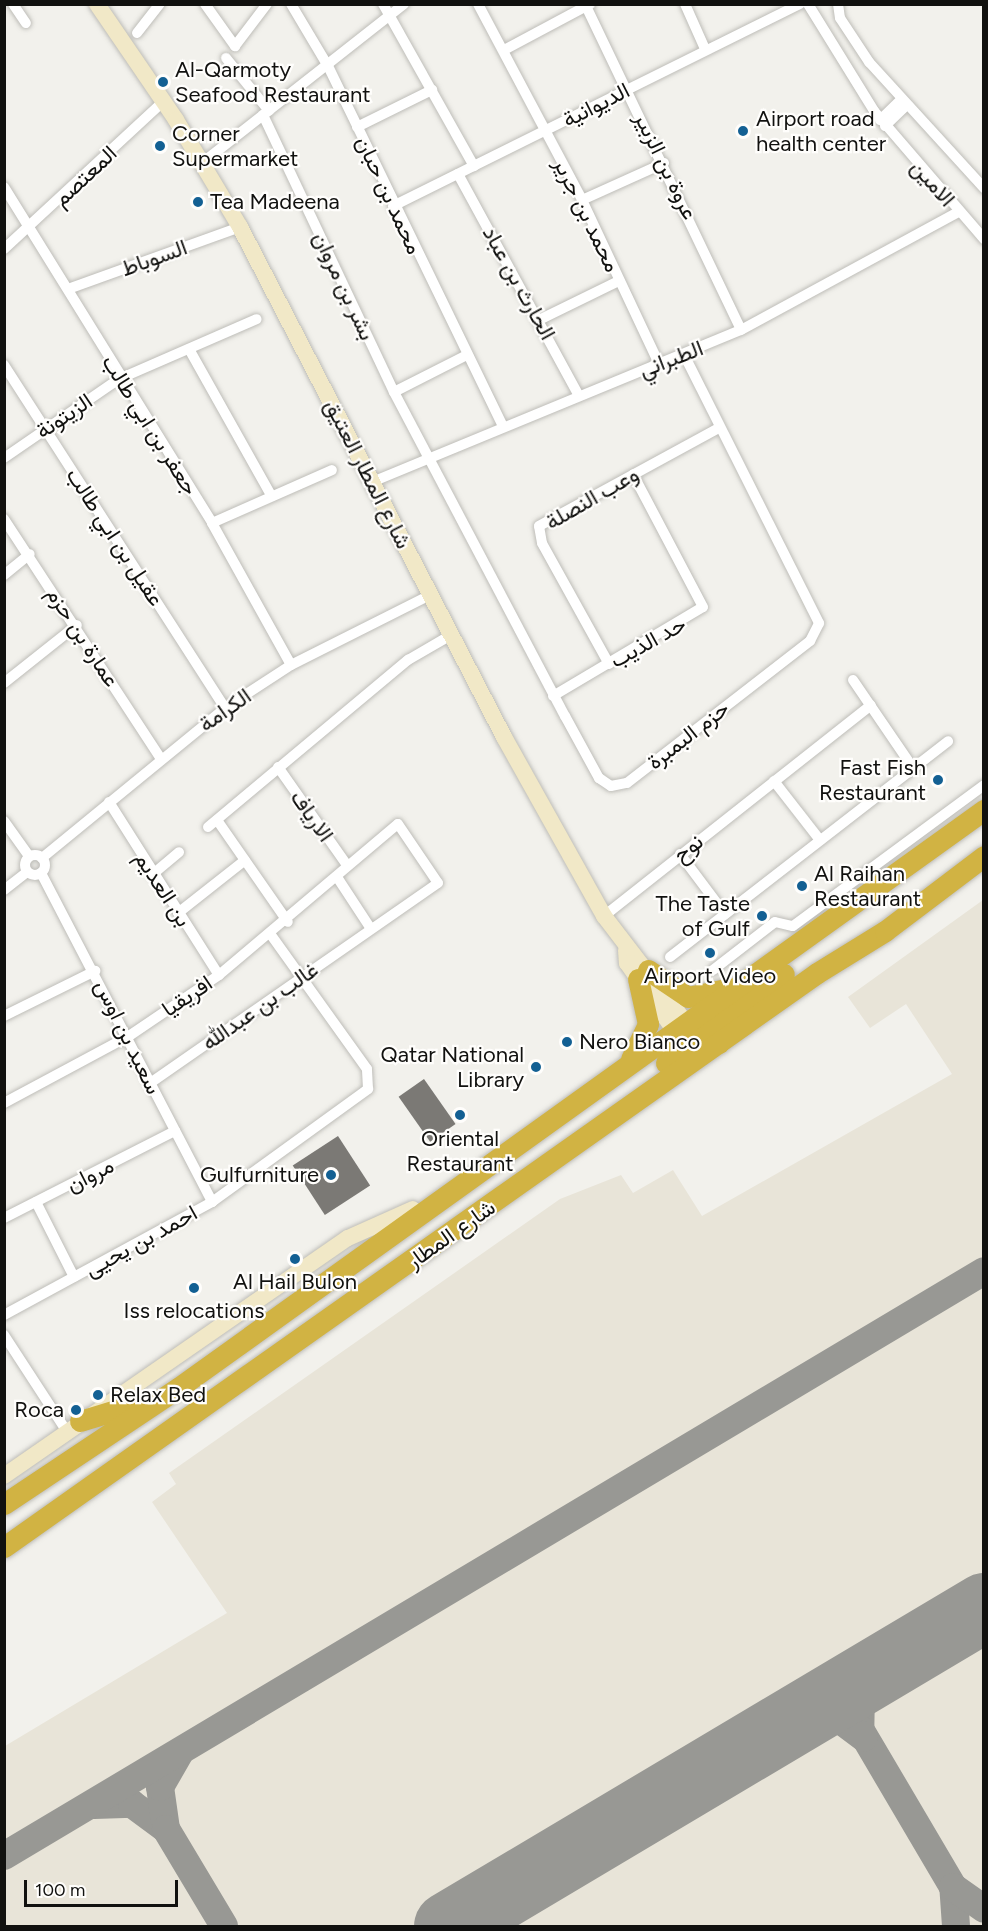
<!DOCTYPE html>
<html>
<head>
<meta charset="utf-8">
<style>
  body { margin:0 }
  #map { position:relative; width:988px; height:1931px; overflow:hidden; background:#f2f1ec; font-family:Figtree,Vazirmatn,sans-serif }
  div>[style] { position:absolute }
  .built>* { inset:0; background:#e8e4d8 }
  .taxiway>* { height:28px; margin:-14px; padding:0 14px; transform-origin:14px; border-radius:14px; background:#989894 }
  .runway>* { height:69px; margin:-34.5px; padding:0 34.5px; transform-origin:34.5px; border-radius:34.5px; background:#989894 }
  .building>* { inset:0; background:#7b7975; transform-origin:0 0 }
  .roads { filter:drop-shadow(0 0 2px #bebdb8) drop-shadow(0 0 2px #bebdb8) }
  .street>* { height:10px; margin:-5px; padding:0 5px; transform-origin:5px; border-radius:5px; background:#fff }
  .street>.ring { margin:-5px; padding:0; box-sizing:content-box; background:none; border:10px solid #fff; border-radius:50% }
  .secondary>* { height:16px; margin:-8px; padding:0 8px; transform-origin:8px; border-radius:8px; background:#f1e8c7 }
  .highway>* { height:21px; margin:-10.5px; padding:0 10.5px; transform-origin:10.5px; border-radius:10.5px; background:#d1b343 }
  .dots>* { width:16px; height:16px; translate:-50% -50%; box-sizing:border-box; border:3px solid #fffefc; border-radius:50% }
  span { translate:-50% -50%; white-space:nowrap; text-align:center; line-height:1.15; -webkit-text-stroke:4.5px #fffefc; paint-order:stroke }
  .poi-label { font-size:22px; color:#11110f }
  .left { translate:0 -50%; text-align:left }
  .right { translate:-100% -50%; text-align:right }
  .street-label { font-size:22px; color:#11110f }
  .frame { position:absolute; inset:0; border:6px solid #11110f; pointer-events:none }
  .scale { position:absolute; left:24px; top:1880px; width:154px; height:27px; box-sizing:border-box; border:3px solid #11110f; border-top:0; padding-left:8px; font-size:18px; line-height:21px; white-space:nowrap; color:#11110f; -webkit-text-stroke:4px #fffefc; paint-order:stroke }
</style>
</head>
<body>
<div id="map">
  <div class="built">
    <div style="clip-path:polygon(983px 900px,983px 1926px,5px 1926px,5px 1746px,227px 1613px,152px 1502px,176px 1484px,169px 1473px,560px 1199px,621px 1175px,633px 1193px,673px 1170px,702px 1216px,952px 1074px,906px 1004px,870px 1028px,848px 997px)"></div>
  </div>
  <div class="taxiway">
    <div style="left:879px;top:1667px;width:29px;rotate:128deg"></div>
    <div style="left:861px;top:1690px;width:39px;rotate:91deg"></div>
    <div style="left:860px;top:1729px;width:183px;rotate:59.5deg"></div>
    <div style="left:798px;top:1717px;width:37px;rotate:-2deg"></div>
    <div style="left:835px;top:1716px;width:36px;rotate:37deg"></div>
    <div style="left:94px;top:1805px;width:38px;rotate:-2deg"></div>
    <div style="left:132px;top:1804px;width:42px;rotate:36.3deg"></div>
    <div style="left:166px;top:1829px;width:42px;rotate:-98.1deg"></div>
    <div style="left:160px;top:1787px;width:38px;rotate:-60deg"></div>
    <div style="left:166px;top:1829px;width:113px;rotate:59.1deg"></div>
    <div style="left:4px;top:1856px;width:1141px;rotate:-30.83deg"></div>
    <div style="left:956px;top:1926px;width:39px;rotate:-94deg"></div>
    <div style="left:953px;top:1887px;width:38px;rotate:35deg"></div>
  </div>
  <div class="runway">
    <div style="left:448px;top:1926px;width:624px;rotate:-30.76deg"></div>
  </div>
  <div class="building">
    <div style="left:424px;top:1079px;width:55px;height:31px;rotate:55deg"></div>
    <div style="left:338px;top:1136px;width:59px;height:54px;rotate:57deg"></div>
  </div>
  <div class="roads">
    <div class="street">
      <div style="left:13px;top:4px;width:23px;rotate:56deg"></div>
      <div style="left:205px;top:4px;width:52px;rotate:54.5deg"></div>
      <div style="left:235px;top:46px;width:53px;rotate:-52.7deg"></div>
      <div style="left:291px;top:4px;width:72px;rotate:59.2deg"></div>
      <div style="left:328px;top:66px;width:399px;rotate:64.1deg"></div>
      <div style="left:383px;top:4px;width:186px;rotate:60.7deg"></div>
      <div style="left:478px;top:4px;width:222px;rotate:62deg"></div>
      <div style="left:582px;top:200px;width:181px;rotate:64.8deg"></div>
      <div style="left:585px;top:4px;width:361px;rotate:64.4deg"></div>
      <div style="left:685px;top:4px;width:49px;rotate:66deg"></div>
      <div style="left:808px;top:4px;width:126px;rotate:58.3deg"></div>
      <div style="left:874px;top:111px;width:169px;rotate:49.3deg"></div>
      <div style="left:838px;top:4px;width:14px;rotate:82deg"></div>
      <div style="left:840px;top:18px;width:53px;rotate:56.6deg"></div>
      <div style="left:869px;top:62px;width:171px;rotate:47.6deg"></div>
      <div style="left:137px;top:33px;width:37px;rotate:-52deg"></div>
      <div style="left:504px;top:50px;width:98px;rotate:-28.1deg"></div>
      <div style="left:226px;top:58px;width:68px;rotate:50.9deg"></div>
      <div style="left:263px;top:115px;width:306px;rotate:64.7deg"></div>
      <div style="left:394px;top:392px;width:366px;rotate:62.2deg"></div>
      <div style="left:565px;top:716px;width:71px;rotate:61.3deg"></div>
      <div style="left:599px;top:778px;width:14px;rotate:34deg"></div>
      <div style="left:611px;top:786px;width:16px;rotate:-11deg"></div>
      <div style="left:627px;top:783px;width:232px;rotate:-37.8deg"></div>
      <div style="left:810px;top:641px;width:20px;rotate:-63deg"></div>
      <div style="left:819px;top:623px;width:300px;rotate:-116.7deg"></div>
      <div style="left:880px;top:120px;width:30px;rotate:-44deg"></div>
      <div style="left:885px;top:126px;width:30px;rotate:-44deg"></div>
      <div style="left:357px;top:127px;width:84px;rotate:-26.3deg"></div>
      <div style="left:202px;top:163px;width:257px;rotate:-38.2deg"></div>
      <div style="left:458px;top:174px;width:251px;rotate:61.4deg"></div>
      <div style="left:4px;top:187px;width:395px;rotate:58.2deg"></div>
      <div style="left:212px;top:523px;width:162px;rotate:60.9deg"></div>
      <div style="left:582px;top:200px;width:90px;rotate:-24.3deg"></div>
      <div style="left:393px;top:206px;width:454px;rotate:-26.4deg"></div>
      <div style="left:4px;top:249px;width:218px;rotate:-42.8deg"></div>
      <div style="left:68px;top:289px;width:183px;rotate:-19.8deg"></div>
      <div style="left:541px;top:319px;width:87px;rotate:-26deg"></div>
      <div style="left:189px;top:349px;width:167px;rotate:60.7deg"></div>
      <div style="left:4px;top:365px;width:408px;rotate:57.2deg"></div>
      <div style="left:394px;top:392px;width:82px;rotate:-26.9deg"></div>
      <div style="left:4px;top:458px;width:140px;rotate:-34.5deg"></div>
      <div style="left:119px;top:379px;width:150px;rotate:-23.5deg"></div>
      <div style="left:372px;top:482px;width:399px;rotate:-22.4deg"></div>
      <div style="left:741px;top:330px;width:247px;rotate:-28.5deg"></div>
      <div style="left:4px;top:519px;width:285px;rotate:56.8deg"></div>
      <div style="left:212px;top:523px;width:131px;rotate:-23.8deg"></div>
      <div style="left:4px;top:575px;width:33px;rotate:-39deg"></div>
      <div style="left:609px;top:664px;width:138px;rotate:-119deg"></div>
      <div style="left:542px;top:543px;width:17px;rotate:-100deg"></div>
      <div style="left:539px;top:526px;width:205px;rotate:-28.6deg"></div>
      <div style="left:853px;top:680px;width:107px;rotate:55.7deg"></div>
      <div style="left:4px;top:683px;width:93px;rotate:-38.5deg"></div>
      <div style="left:553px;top:696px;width:174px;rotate:-30.7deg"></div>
      <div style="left:703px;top:607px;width:150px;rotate:-117.8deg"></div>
      <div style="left:278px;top:767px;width:120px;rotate:54.9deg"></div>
      <div style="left:774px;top:781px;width:75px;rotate:52.1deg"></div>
      <div style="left:109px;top:802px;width:205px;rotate:57.6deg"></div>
      <div style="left:217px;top:820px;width:124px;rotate:55.2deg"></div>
      <div style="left:4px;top:821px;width:43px;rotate:54.5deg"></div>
      <div style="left:208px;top:827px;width:261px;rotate:-39.9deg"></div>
      <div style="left:408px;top:660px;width:50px;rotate:-30.2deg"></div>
      <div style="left:680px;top:854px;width:75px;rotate:53.1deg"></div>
      <div class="ring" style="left:25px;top:855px;width:10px;height:10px"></div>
      <div style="left:42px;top:858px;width:237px;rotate:-39.3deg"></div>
      <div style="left:225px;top:708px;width:79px;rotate:-33.1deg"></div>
      <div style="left:291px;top:665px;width:156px;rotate:-26.7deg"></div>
      <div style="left:41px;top:873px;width:371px;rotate:62.5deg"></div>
      <div style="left:153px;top:874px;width:34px;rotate:-40deg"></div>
      <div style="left:337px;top:877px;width:62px;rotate:56.8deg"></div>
      <div style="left:4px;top:890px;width:29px;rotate:-38deg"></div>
      <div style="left:178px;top:913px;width:85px;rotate:-38.3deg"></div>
      <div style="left:604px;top:916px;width:340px;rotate:-38.3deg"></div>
      <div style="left:670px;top:957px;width:352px;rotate:-37.8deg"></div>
      <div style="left:713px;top:970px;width:78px;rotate:-37.7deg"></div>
      <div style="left:775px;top:922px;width:18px;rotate:13deg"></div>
      <div style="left:793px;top:926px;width:237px;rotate:-36.4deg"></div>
      <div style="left:4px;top:1016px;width:102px;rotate:-26.3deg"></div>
      <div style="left:4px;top:1103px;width:142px;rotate:-28.2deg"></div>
      <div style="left:129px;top:1036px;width:109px;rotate:-34.1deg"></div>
      <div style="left:219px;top:975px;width:234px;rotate:-40.2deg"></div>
      <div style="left:398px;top:824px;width:71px;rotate:55.9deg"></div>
      <div style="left:438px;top:883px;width:351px;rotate:145.2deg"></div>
      <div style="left:36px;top:1202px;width:84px;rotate:63.1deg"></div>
      <div style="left:4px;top:1218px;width:192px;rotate:-27deg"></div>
      <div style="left:4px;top:1315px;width:237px;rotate:-28.5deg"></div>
      <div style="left:212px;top:1202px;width:193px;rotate:-35.9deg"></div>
      <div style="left:368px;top:1089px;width:20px;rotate:-93deg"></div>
      <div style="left:367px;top:1069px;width:165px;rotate:-125.6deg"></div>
      <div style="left:4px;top:1335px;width:113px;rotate:56.9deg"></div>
    </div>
    <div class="secondary">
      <div style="left:97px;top:4px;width:140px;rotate:55.7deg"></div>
      <div style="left:176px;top:120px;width:125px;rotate:59.1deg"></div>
      <div style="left:240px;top:227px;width:574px;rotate:62.63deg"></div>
      <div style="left:504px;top:737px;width:205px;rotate:60.8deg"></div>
      <div style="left:604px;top:916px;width:136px;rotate:52.5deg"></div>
      <div style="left:626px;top:950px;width:13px;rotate:86deg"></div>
      <div style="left:627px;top:963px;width:94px;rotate:55deg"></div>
      <div style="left:4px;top:1476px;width:418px;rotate:-34.7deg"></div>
      <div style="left:348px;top:1238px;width:71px;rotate:-24deg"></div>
    </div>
    <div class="highway">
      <div style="left:648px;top:970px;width:48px;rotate:34deg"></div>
      <div style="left:688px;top:997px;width:40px;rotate:-12deg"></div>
      <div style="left:719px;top:1043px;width:12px;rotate:-175deg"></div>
      <div style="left:707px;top:1042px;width:10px;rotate:-96deg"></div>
      <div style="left:706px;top:1032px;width:97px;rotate:-36.6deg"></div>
      <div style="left:631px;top:1059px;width:39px;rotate:-64deg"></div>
      <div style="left:648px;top:1024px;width:46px;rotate:-102.5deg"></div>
      <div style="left:666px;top:1063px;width:30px;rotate:-37deg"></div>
      <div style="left:690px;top:1045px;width:21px;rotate:-98deg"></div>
      <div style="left:80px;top:1421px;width:51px;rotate:-17deg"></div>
      <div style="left:4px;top:1504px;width:209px;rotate:-33.7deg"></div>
      <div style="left:178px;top:1388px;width:992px;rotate:-35.65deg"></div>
      <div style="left:4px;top:1547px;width:995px;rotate:-35.22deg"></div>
      <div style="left:817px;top:973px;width:80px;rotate:-31.7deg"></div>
      <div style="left:885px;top:931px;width:124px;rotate:-37.1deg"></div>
    </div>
  </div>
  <div class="dots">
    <div style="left:163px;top:82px;background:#136093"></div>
    <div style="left:743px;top:131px;background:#136093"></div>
    <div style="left:160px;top:146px;background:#136093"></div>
    <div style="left:198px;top:202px;background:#136093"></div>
    <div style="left:938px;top:780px;background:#136093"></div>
    <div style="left:802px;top:886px;background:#136093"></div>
    <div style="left:762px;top:916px;background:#136093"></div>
    <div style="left:710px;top:953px;background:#136093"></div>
    <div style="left:567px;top:1042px;background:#136093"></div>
    <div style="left:536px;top:1067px;background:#136093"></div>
    <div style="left:460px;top:1115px;background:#136093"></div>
    <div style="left:331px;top:1175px;background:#136093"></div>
    <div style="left:295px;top:1259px;background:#136093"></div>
    <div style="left:194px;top:1288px;background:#136093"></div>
    <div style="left:98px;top:1395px;background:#136093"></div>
    <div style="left:76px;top:1410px;background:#136093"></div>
  </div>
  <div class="poi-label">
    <span class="left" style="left:175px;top:82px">Al-Qarmoty<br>Seafood Restaurant</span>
    <span class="left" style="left:756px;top:131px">Airport road<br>health center</span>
    <span class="left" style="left:172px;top:146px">Corner<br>Supermarket</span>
    <span class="left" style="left:210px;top:202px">Tea Madeena</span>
    <span class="right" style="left:926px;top:780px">Fast Fish<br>Restaurant</span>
    <span class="left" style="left:814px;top:886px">Al Raihan<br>Restaurant</span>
    <span class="right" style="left:750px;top:916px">The Taste<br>of Gulf</span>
    <span style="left:710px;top:976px">Airport Video</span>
    <span class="left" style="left:579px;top:1042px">Nero Bianco</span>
    <span class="right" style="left:524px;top:1067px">Qatar National<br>Library</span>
    <span style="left:460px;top:1151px">Oriental<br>Restaurant</span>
    <span class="right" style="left:319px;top:1175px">Gulfurniture</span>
    <span style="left:295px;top:1282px">Al Hail Bulon</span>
    <span style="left:194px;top:1311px">Iss relocations</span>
    <span class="left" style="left:110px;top:1395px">Relax Bed</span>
    <span class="right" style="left:64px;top:1410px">Roca</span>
  </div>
  <div class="street-label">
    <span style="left:596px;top:105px;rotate:-27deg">الديوانية</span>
    <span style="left:666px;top:166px;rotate:64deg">عروة بن الزبير</span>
    <span style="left:85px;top:176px;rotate:-43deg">المعتصم</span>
    <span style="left:933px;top:183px;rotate:49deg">الامين</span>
    <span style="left:389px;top:195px;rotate:65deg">محمد بن حبان</span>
    <span style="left:587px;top:215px;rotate:64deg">محمد بن جرير</span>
    <span style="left:154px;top:258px;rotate:-20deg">السوباط</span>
    <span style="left:519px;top:283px;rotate:61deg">الحارث بن عباد</span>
    <span style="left:344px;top:286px;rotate:65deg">بشر بن مروان</span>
    <span style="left:671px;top:359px;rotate:-21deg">الطبراني</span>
    <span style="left:64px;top:416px;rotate:-34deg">الزيتونة</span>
    <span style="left:150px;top:425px;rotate:58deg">جعفر بن ابي طالب</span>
    <span style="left:368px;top:474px;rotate:63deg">شارع المطار العتيق</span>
    <span style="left:592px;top:498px;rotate:-30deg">وعب النصلة</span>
    <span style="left:115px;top:537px;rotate:57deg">عقيل بن ابي طالب</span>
    <span style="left:83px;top:637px;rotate:57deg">عمارة بن حزم</span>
    <span style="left:648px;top:642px;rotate:-29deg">حد الذيب</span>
    <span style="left:225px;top:710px;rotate:-35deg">الكرامة</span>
    <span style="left:688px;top:735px;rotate:-38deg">حزم البمبرة</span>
    <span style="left:312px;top:816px;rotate:55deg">الارياف</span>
    <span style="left:688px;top:848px;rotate:-38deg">نوح</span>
    <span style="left:163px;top:889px;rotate:57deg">بن العديم</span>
    <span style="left:187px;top:996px;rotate:-34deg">افريقيا</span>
    <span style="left:260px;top:1006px;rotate:-35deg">غالب بن عبدالله</span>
    <span style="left:128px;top:1037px;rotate:64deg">سعيد بن اوس</span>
    <span style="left:90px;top:1175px;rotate:-27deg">مروان</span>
    <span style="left:451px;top:1234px;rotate:-35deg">شارع المطار</span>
    <span style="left:141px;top:1241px;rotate:-29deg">احمد بن يحيى</span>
  </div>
  <div class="frame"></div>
  <div class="scale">100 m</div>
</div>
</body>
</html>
